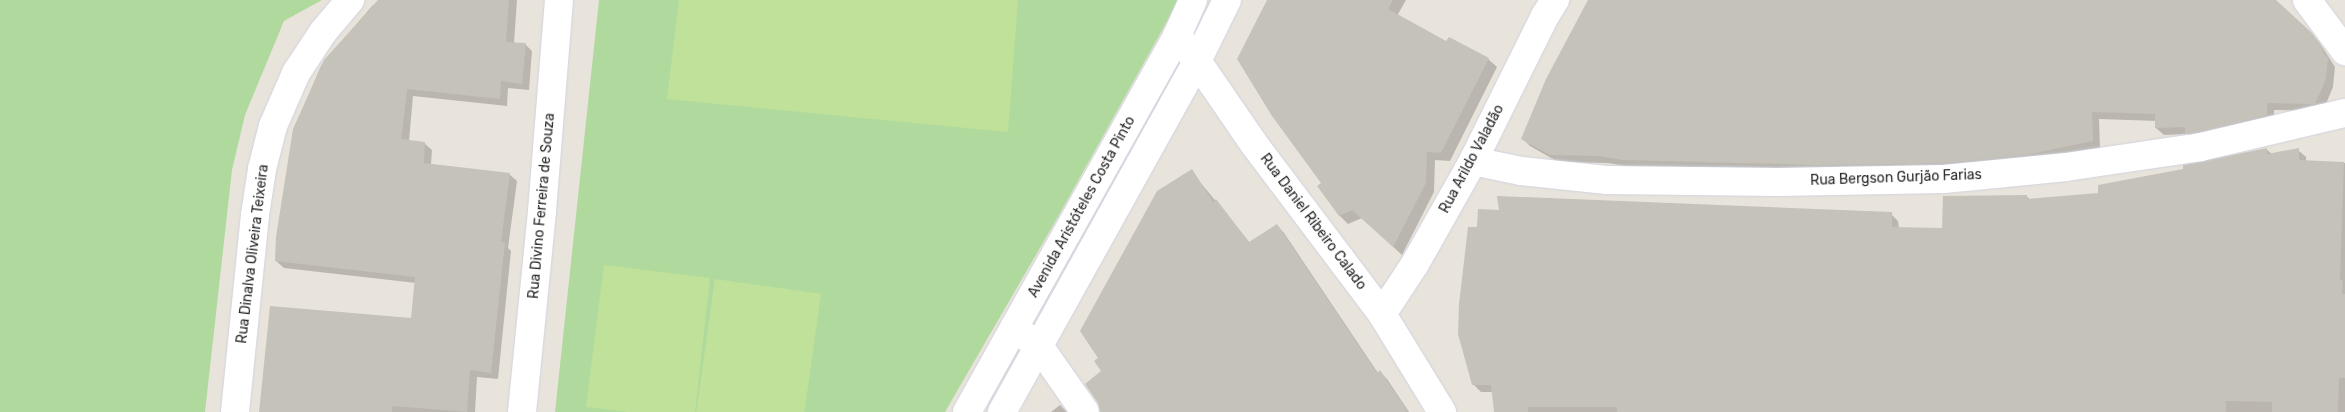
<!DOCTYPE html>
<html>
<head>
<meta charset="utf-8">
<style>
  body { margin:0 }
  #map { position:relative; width:2345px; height:412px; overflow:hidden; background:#e9e4db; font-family:Rubik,sans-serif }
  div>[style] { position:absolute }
  .green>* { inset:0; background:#b0da9d }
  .pitch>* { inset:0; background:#c0e19a; transform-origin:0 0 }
  .shadow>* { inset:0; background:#0003 }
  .building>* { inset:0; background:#c5c2ba }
  .roads { filter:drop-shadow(0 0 1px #d1d3e0) drop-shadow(0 0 1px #d1d3e0) }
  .street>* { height:28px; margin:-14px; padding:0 14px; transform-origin:14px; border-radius:14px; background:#fff }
  .secondary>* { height:28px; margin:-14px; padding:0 14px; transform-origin:14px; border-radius:14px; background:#fff }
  span { translate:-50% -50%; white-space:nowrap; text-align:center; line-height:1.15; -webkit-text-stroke:4px #fff; paint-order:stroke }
  .street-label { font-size:14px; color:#282828 }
</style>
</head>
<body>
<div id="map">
  <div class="green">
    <div style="clip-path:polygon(0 0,322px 0,284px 21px,245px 115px,232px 170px,205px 412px,0 412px)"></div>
    <div style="clip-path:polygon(599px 0,1179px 0,1059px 215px,945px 412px,555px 412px)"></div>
  </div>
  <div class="pitch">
    <div style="clip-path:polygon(679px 0,1018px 0,1008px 132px,667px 99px)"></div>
    <div style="clip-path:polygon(604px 265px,710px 278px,695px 412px,628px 412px,586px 407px)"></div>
    <div style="left:715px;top:279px;width:107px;height:134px;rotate:8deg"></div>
  </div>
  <div class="shadow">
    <div style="clip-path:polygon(380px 0,517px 0,514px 43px,525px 44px,532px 51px,529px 90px,508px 88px,507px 106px,413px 96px,409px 141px,424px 143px,432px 150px,431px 165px,509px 174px,517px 181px,508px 248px,511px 251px,498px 379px,477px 377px,475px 412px,261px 412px,412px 320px,416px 283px,284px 268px,276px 261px,294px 129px,321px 66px,372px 6px)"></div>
    <div style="clip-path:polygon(1269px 0,1406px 0,1397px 16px,1447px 43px,1488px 59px,1497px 67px,1450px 161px,1435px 160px,1434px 192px,1402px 255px,1362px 218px,1348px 224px,1339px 215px,1323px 184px)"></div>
    <div style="clip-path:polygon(1590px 0,2274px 0,2319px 42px,2335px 67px,2333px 87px,2323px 111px,2274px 110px,2274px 123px,2193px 140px,2187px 134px,2164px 135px,2156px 128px,2157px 121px,2099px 119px,2100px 148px,1951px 170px,1631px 167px,1608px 163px,1558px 162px,1530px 146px,1523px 139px)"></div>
    <div style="clip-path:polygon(2266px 149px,2272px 154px,2298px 150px,2306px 157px,2306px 162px,2345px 163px,2345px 412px,1495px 412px,1493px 392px,1481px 392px,1473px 384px,1891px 214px,1898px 221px,1899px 228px,1943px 230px,2026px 196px,2031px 200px,2099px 195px)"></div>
    <div style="clip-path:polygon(1191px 171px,1250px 243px,1277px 225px,1284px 233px,1378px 373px,1380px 372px,1387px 379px,1409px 412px,1102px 412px,1103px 371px,1099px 358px)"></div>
    <div style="clip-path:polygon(1060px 405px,1067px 412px,1051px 412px)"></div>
  </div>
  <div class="building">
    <div style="clip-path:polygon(378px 0,509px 0,506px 42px,526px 43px,522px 84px,501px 81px,500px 99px,407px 89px,404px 116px,401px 139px,425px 142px,424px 163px,510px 173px,501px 242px,505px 242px,491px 373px,470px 370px,467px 412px,392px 406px,392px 412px,259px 412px,270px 306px,411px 318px,415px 277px,275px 261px,276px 237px,293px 129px,324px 60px)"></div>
    <div style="clip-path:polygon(1267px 0,1393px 0,1388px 9px,1446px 41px,1449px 37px,1489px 58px,1441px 153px,1427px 152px,1426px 183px,1393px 247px,1352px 210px,1339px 216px,1317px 186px,1321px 183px,1272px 116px,1237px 59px)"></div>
    <div style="clip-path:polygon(1588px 0,2276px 0,2312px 33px,2321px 45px,2324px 54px,2328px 58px,2326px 79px,2315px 104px,2267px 103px,2267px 115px,2198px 132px,2185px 134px,2185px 127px,2155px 128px,2155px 114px,2092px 112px,2093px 141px,2026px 155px,1943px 163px,1817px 165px,1622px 160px,1599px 156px,1550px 155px,1521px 139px,1546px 79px)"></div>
    <div style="clip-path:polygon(2267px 148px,2267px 154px,2299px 148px,2299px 160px,2344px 162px,2340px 280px,2343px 280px,2342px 294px,2345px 294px,2345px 378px,2339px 378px,2338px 412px,2272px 412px,2272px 402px,2226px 401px,2226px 412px,1617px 412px,1617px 407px,1528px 407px,1528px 412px,1494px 412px,1491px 385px,1472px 385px,1458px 334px,1459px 304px,1468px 227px,1477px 227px,1478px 209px,1499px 210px,1497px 196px,1892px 212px,1892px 227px,1942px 228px,1943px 196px,2027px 195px,2027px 199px,2098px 193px,2098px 185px,2183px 169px,2183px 165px)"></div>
    <div style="clip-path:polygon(1192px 169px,1213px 202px,1216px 199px,1249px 242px,1277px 224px,1377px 373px,1380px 370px,1408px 412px,1100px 412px,1098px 403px,1085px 384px,1101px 371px,1094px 361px,1098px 358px,1080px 331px,1157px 191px)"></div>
  </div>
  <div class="roads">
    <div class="street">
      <div style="left:2307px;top:0;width:64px;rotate:53.3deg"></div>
      <div style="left:1177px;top:36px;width:32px;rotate:51deg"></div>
      <div style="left:1197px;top:61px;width:101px;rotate:55.5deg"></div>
      <div style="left:1254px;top:144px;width:213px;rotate:53deg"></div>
      <div style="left:1382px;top:314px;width:115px;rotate:58.5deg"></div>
      <div style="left:1473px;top:161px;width:49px;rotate:11.8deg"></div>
      <div style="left:1521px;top:171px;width:86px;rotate:6deg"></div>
      <div style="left:1607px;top:180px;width:171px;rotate:0.7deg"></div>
      <div style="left:1778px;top:182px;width:166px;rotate:-1deg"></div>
      <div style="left:1944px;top:179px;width:123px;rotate:-5.6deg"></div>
      <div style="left:2066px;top:167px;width:136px;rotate:-8.4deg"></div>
      <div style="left:2201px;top:147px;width:148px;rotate:-13.3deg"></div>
      <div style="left:1382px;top:314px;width:60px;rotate:-56.6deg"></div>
      <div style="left:1415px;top:264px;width:118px;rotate:-60.6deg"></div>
      <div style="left:1473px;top:161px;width:162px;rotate:-63.6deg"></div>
      <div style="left:1545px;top:16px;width:19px;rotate:-58deg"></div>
      <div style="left:1014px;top:328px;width:31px;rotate:36deg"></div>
      <div style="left:1039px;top:346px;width:80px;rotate:55.1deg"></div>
      <div style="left:235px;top:412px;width:198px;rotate:-84.2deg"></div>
      <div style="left:255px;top:215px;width:47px;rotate:-81.3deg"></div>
      <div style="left:262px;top:169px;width:44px;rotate:-75.7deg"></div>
      <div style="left:273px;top:126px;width:58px;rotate:-66.5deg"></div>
      <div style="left:296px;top:73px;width:49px;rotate:-56.6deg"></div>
      <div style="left:323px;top:32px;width:42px;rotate:-49.8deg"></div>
      <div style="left:522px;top:412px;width:202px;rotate:-84.3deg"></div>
      <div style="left:542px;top:211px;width:212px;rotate:-85.4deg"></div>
    </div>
    <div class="secondary">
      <div style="left:967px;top:412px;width:431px;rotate:-60.8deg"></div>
      <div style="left:1177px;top:36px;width:39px;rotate:-66deg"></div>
      <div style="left:1002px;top:412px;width:402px;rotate:-60.9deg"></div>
      <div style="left:1197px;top:61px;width:68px;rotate:-63.8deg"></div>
    </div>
  </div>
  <div class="street-label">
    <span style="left:1472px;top:159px;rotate:-62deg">Rua Arildo Valadão</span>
    <span style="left:1896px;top:178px;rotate:-2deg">Rua Bergson Gurjão Farias</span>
    <span style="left:542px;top:206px;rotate:-85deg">Rua Divino Ferreira de Souza</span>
    <span style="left:1082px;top:207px;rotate:-61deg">Avenida Aristóteles Costa Pinto</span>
    <span style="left:1313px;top:222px;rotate:53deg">Rua Daniel Ribeiro Calado</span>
    <span style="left:253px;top:254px;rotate:-83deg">Rua Dinalva Oliveira Teixeira</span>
  </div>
</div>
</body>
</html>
